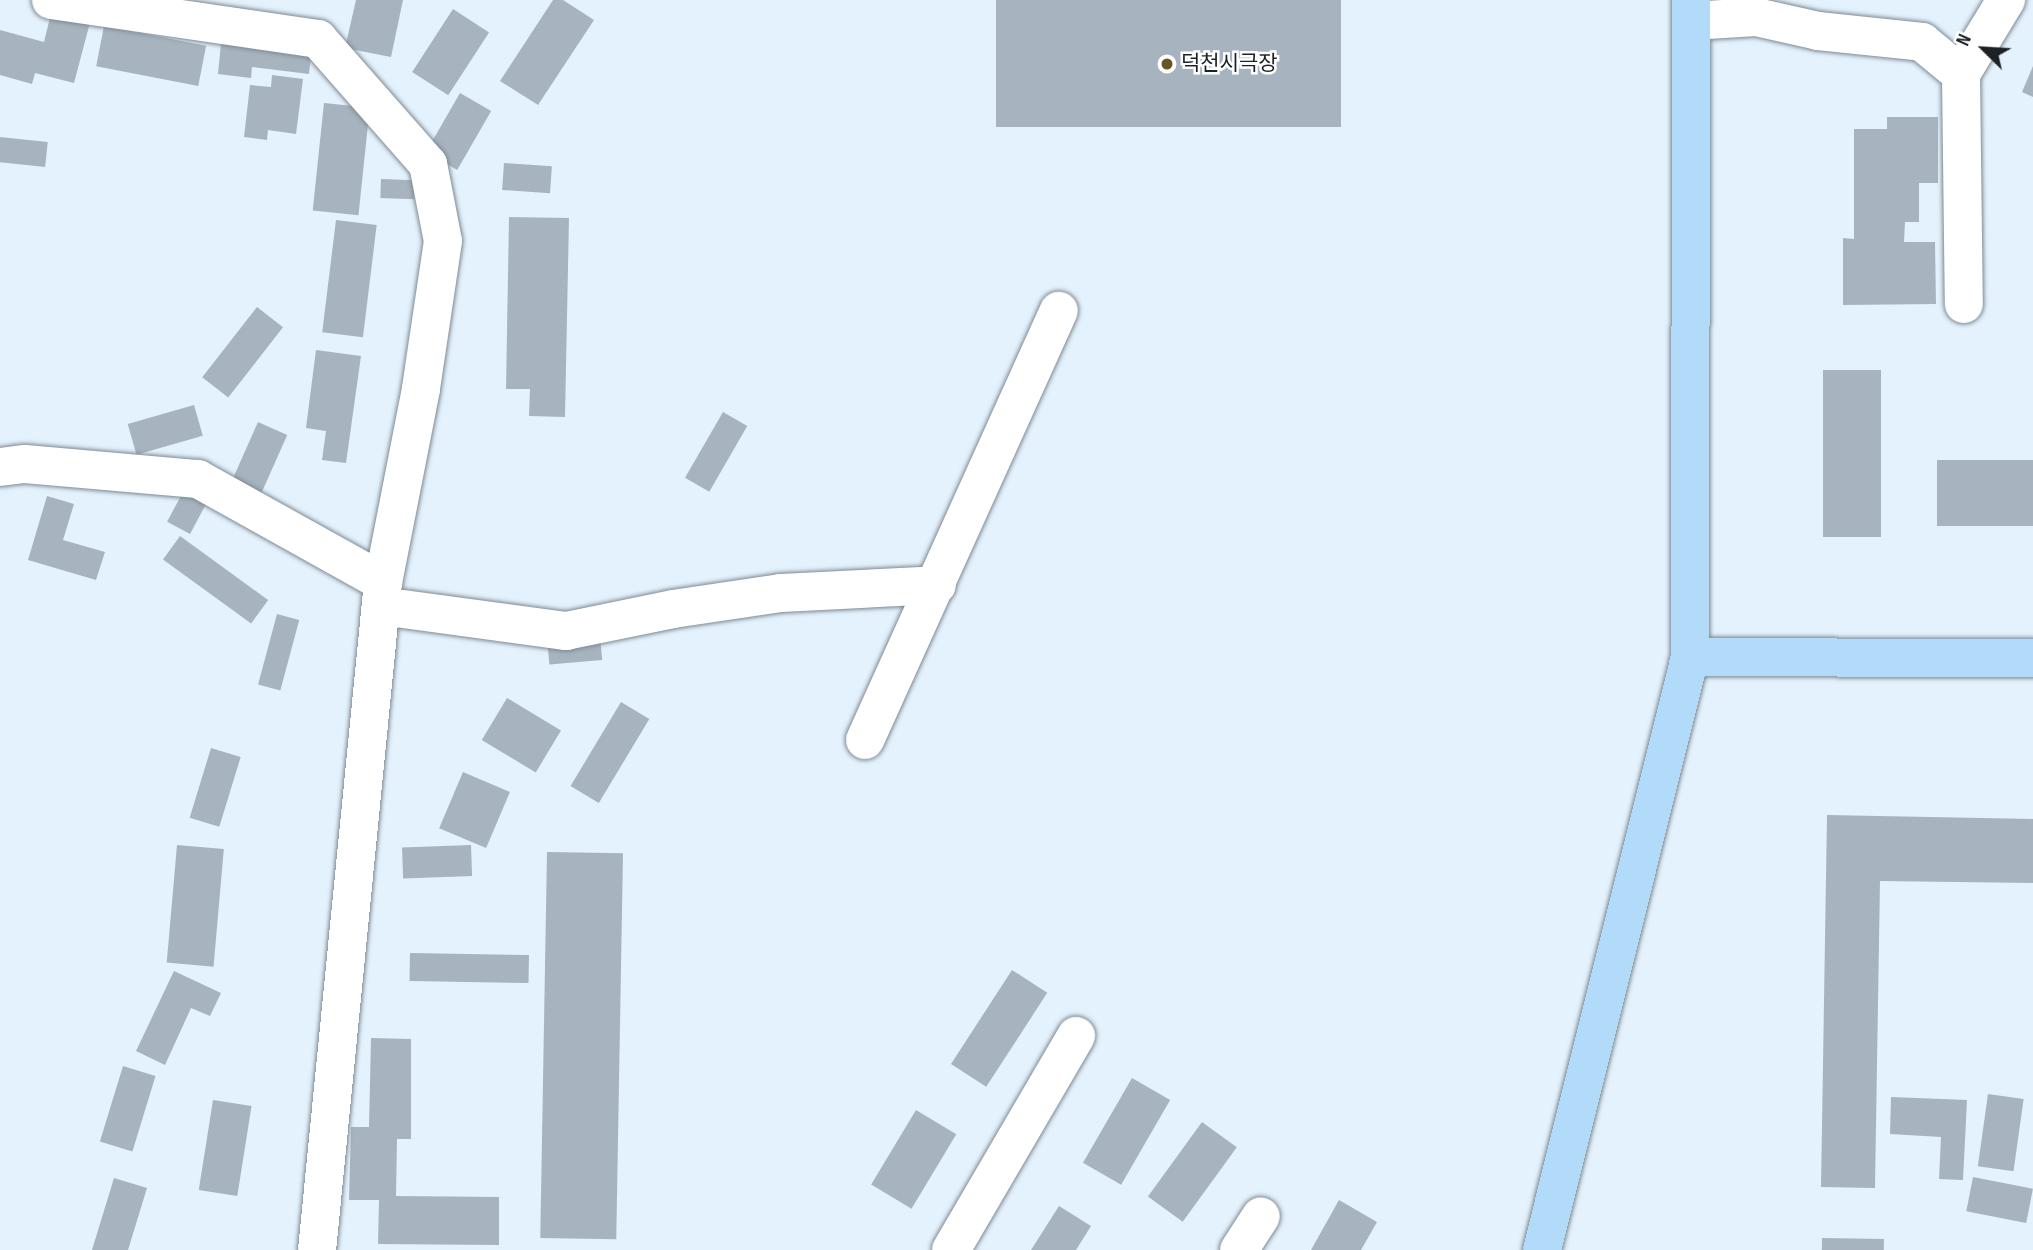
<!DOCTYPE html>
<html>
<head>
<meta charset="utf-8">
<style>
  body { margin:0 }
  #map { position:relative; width:2033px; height:1250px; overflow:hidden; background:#e4f2fd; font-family:"Sofia Sans Condensed","Noto Sans KR",sans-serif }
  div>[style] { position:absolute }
  .building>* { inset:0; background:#a7b4bf; transform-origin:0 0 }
  .roads { filter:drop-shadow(0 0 2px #7e8a94) drop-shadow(0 0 2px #7e8a94) }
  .minor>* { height:38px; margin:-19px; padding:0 19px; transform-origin:19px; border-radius:19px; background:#fff }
  .primary>* { height:38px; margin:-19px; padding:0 19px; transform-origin:19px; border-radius:19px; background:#b2daf9 }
  .dots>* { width:19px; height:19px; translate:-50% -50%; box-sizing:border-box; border:4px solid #fff; border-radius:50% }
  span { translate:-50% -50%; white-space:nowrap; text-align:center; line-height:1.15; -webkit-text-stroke:5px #fff; paint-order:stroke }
  .poi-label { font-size:21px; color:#1c2125 }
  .left { translate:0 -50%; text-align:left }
  .north { position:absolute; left:1949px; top:14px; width:70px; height:70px; -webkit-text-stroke:5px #fff; paint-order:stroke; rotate:294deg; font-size:19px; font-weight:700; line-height:28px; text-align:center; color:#1c2125 }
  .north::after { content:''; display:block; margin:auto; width:24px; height:32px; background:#1c2125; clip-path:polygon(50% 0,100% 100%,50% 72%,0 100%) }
</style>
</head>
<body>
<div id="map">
  <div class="building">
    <div style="clip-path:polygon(356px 0,403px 0,391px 57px,345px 48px)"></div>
    <div style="clip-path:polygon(553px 0,563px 0,594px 20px,538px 105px,500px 81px)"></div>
    <div style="left:996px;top:0;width:345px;height:127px"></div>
    <div style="clip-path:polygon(53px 5px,92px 15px,74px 83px,35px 73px,32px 84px,0 75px,0 30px,44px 42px)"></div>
    <div style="left:453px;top:9px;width:43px;height:75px;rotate:33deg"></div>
    <div style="left:104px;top:26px;width:104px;height:41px;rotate:11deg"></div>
    <div style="clip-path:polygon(222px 33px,312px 44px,309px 74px,252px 67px,251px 78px,218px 74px)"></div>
    <div style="clip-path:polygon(2033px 66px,2033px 97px,2022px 92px)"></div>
    <div style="clip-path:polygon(272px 75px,303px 79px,296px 134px,268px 130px,267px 140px,244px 137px,250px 85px,271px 87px)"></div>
    <div style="left:460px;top:93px;width:36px;height:68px;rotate:30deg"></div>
    <div style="left:324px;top:103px;width:46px;height:108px;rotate:6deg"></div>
    <div style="clip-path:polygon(1887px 117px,1938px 117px,1938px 183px,1919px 183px,1919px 222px,1905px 222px,1904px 242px,1935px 242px,1936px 304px,1843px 305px,1843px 238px,1854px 239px,1854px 129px,1887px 129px)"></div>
    <div style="left:0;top:137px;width:48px;height:25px;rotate:6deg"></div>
    <div style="left:504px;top:163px;width:48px;height:27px;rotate:4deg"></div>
    <div style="left:381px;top:179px;width:34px;height:19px;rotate:2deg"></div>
    <div style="clip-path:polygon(509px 217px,569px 218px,565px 417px,529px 416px,530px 389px,506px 389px)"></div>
    <div style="left:336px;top:220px;width:41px;height:113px;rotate:7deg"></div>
    <div style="left:257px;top:307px;width:33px;height:89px;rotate:38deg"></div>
    <div style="clip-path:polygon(316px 350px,361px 356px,346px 463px,322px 460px,326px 431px,306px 428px)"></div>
    <div style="left:1823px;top:370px;width:58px;height:167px"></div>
    <div style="left:194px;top:405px;width:32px;height:69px;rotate:74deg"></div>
    <div style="left:723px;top:412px;width:28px;height:76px;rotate:30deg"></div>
    <div style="left:258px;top:422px;width:32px;height:64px;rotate:24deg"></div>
    <div style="left:2033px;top:460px;width:66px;height:96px;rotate:90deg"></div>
    <div style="left:184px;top:490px;width:26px;height:36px;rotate:28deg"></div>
    <div style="clip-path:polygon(47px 496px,74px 504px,63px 540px,105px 552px,96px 580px,28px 560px)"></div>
    <div style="left:180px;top:536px;width:109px;height:29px;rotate:36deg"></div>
    <div style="left:277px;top:614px;width:23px;height:73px;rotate:15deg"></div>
    <div style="left:600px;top:635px;width:25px;height:53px;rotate:85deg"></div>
    <div style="left:507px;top:698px;width:63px;height:49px;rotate:31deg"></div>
    <div style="left:621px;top:702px;width:33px;height:98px;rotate:31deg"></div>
    <div style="left:211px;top:748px;width:31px;height:73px;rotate:17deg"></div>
    <div style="left:463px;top:772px;width:51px;height:61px;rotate:23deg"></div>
    <div style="clip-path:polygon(1827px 815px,2033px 819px,2033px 883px,1880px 881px,1875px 1188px,1821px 1187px)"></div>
    <div style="left:177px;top:845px;width:47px;height:118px;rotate:5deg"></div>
    <div style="left:471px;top:845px;width:31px;height:69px;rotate:88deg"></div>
    <div style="left:547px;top:852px;width:76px;height:386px;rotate:1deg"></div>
    <div style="left:410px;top:953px;width:119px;height:28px;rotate:1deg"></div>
    <div style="left:1012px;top:970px;width:42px;height:112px;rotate:33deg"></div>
    <div style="clip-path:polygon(174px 971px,221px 993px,210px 1016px,191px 1008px,165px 1065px,136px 1051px)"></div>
    <div style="clip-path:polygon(371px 1038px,411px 1039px,411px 1139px,397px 1139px,396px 1196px,499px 1197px,499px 1245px,378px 1244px,379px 1200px,349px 1200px,351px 1127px,369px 1127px)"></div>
    <div style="left:123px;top:1066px;width:34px;height:79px;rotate:17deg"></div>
    <div style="left:1132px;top:1078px;width:44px;height:98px;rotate:30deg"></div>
    <div style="left:1988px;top:1094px;width:36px;height:73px;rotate:8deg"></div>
    <div style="clip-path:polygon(1891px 1097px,1967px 1100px,1963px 1180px,1939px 1179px,1941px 1137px,1890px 1134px)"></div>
    <div style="left:213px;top:1100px;width:39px;height:91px;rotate:9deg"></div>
    <div style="left:916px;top:1110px;width:47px;height:87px;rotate:31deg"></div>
    <div style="left:1202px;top:1122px;width:43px;height:92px;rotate:36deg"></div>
    <div style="left:1973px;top:1177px;width:61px;height:35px;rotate:11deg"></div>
    <div style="clip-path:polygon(114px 1178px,147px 1188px,128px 1250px,92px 1250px)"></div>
    <div style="clip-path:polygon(1339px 1200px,1377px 1222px,1361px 1250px,1311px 1250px)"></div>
    <div style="clip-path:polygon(1059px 1206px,1091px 1226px,1076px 1250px,1031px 1250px)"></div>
    <div style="left:1822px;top:1238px;width:62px;height:12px;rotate:1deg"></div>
  </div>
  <div class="roads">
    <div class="minor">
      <div style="left:51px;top:0;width:270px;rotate:8.3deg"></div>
      <div style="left:318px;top:39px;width:167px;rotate:48.7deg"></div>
      <div style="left:428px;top:164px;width:78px;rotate:79deg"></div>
      <div style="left:443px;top:241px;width:150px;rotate:98.5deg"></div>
      <div style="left:421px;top:389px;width:197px;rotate:101.1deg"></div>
      <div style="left:383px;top:582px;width:671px;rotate:95.64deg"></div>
      <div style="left:1691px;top:21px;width:65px;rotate:-3.5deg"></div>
      <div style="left:1756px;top:17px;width:64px;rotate:12.7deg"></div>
      <div style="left:1818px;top:31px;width:105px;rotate:6deg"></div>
      <div style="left:1922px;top:42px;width:50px;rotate:39.4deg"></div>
      <div style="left:1961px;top:74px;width:230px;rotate:89.3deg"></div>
      <div style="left:1961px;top:74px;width:87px;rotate:-58.7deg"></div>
      <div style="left:0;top:467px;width:25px;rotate:-7deg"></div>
      <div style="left:25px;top:464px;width:174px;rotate:5deg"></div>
      <div style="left:198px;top:479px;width:212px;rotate:29.1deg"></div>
      <div style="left:381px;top:606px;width:187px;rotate:7.7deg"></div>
      <div style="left:566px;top:631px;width:109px;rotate:-11.6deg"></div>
      <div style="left:673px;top:609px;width:109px;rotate:-8.4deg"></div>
      <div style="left:781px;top:593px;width:156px;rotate:-2.9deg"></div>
      <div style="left:865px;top:740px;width:471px;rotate:-65.7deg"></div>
      <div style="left:951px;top:1250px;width:248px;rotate:-59.7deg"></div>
      <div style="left:1239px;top:1250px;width:40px;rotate:-57.1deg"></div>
    </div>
    <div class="primary">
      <div style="left:1690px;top:657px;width:343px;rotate:0.2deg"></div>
      <div style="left:1542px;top:1250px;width:611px;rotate:-75.99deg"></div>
      <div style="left:1690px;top:657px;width:657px;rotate:-89.91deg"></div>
    </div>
  </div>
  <div class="dots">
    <div style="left:1167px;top:64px;background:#665623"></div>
  </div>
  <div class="poi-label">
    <span class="left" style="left:1181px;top:64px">덕천시극장</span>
  </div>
  <div class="north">N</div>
</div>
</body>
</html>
